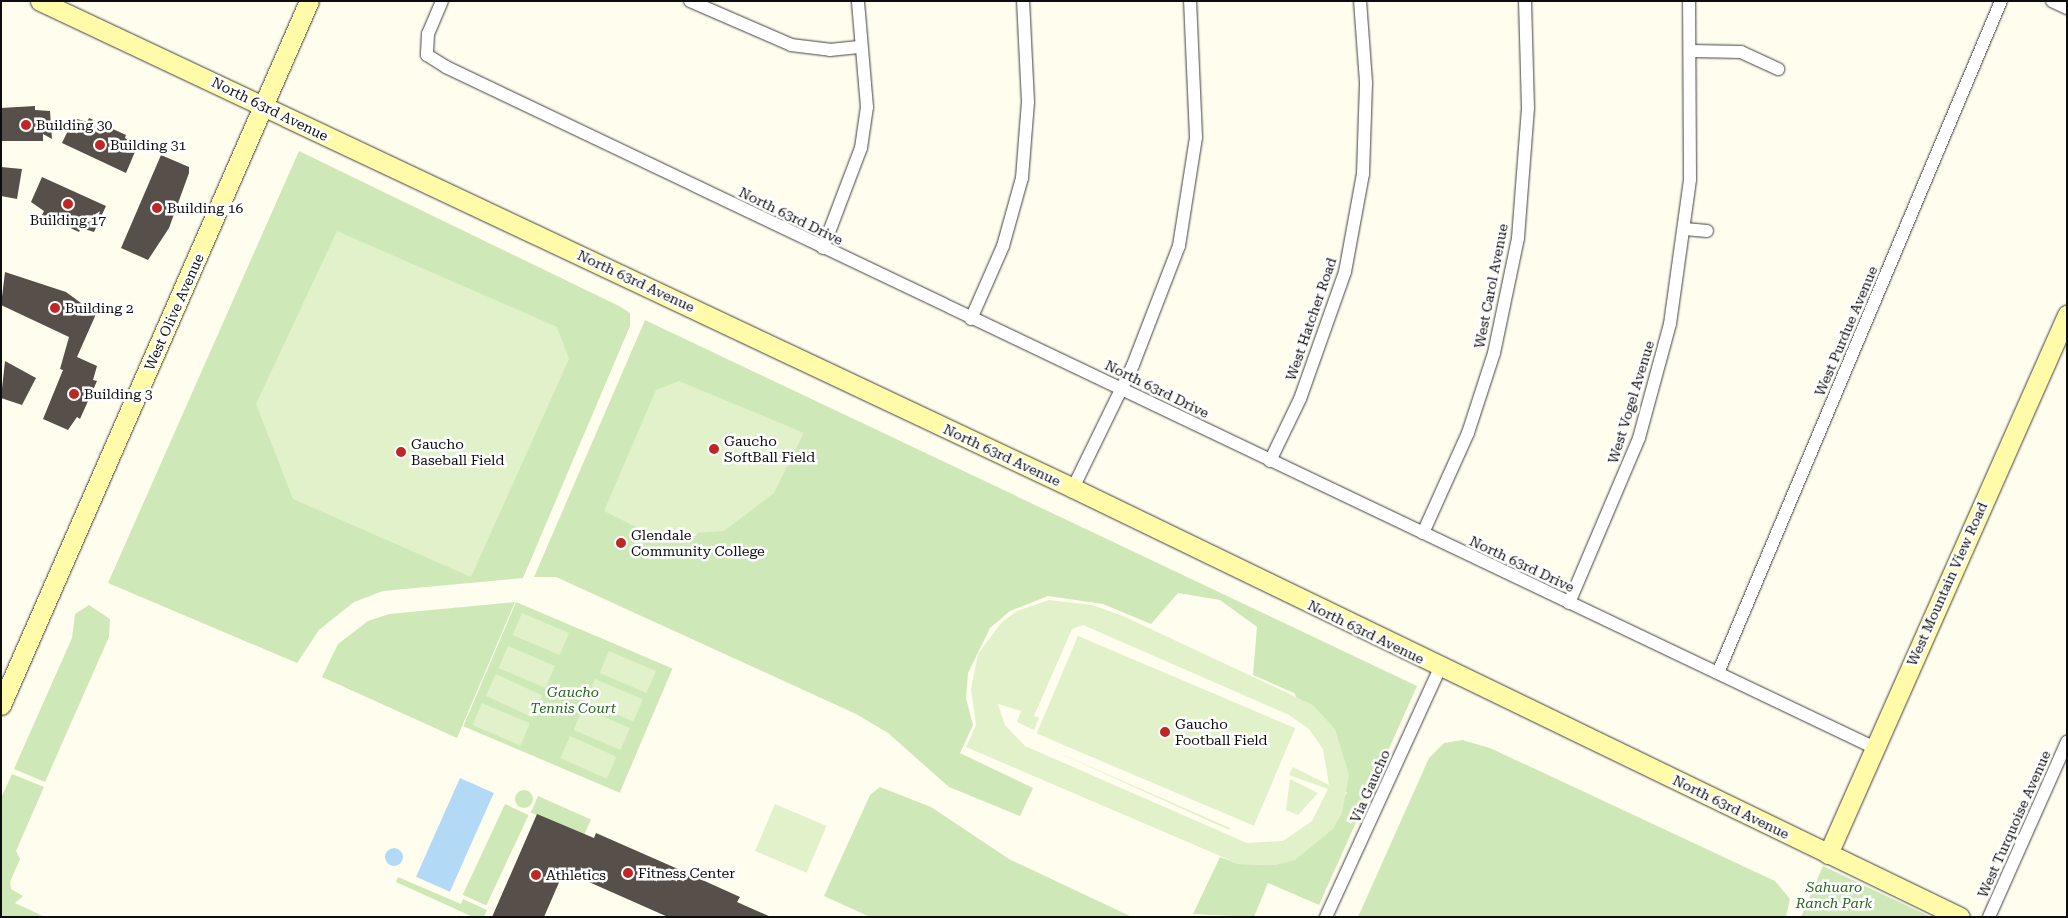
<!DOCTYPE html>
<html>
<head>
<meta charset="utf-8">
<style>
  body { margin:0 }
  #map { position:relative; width:2068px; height:918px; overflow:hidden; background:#fffdee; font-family:"Roboto Serif",serif }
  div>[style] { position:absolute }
  .green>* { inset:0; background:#cee9b7; transform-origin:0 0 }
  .round { border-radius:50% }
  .pitch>* { inset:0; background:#e1f1c9; transform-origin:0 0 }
  .water>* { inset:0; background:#b2d9f6; transform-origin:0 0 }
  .building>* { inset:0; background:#564f4a }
  .roads { filter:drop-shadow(0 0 1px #404040) drop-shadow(0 0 1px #404040) }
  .street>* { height:12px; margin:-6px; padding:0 6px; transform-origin:6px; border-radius:6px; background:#fff }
  .secondary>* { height:19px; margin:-9.5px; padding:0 9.5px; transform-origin:9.5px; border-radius:9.5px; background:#fffba9 }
  .dots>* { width:14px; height:14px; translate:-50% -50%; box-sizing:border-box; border:2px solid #fff; border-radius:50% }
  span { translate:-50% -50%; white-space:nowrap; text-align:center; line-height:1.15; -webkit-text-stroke:5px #fff; paint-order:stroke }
  .street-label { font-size:14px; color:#0d0d0d }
  .poi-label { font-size:14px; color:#0d0d0d }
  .left { translate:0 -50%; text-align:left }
  .park-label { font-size:14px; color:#28661d; font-style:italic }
  .frame { position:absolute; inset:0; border:2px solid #0d0d0d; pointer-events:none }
</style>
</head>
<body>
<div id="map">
  <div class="green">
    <div style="clip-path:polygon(299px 151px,619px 306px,630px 313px,630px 326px,523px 578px,383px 591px,354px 602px,319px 630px,297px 663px,108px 583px)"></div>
    <div style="clip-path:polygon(645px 320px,1417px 686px,1319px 905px,1268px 883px,1254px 917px,1193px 914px,1220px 857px,1239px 864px,1276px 865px,1347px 793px,1294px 693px,1253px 675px,1257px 627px,1220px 600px,1178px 593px,1151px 624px,1103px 604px,1048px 596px,1010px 611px,990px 628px,968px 673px,966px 698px,973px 725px,960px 753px,1033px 788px,1020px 816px,949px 787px,888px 733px,856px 714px,556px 577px,534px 577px)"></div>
    <div style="clip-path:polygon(515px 602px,457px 738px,322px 677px,338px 644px,368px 621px,389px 614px)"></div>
    <div style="left:516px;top:602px;width:170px;height:135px;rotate:23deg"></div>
    <div style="clip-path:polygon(89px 605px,110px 619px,109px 637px,45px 782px,14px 769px,72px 638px,75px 614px)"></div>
    <div style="clip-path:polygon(1462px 740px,1490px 748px,1775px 881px,1790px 899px,1786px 917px,1358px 917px,1429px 758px,1444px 743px)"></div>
    <div style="clip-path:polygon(12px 774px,44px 787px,16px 851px,20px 859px,10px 882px,11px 889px,23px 896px,15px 903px,45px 917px,1px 917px,1px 798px)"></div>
    <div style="clip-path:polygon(880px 787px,931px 807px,1009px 859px,1132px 917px,870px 917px,824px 896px,870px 795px)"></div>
    <div class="round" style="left:515px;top:790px;width:18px;height:18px"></div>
    <div style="left:538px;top:796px;width:58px;height:18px;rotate:24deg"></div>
    <div style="left:505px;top:804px;width:26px;height:100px;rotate:25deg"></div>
    <div style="clip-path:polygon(1823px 866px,1931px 917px,1801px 917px)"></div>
    <div style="clip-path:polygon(398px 877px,461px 904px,463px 899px,487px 910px,484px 917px,473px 917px,396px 882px)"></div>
  </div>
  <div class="pitch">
    <div style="clip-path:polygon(337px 231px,557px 327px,569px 359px,471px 577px,293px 499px,256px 404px)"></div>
    <div style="clip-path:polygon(679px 381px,804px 433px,774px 493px,724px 531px,669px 535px,638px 528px,604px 511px,656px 390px)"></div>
    <div style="clip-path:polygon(evenodd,1049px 600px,1092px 605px,1123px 616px,1313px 705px,1335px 729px,1349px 775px,1342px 813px,1333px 829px,1295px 860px,1276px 865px,1239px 864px,966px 747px,976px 725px,971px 689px,978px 654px,1001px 623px,1017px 611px,1049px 600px,1083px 625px,1289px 715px,1309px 729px,1323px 749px,1329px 785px,1293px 767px,1289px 775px,1328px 789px,1312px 821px,1283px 841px,1247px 843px,1025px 746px,1005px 725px,998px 704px,1021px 711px,1017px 722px,1034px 730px,1039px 718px,1034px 716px,1072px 629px,1083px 625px)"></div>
    <div style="left:522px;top:613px;width:51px;height:24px;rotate:23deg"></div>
    <div style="left:1078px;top:636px;width:236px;height:106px;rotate:23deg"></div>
    <div style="left:508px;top:646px;width:51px;height:24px;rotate:23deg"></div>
    <div style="left:609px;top:651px;width:51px;height:24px;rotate:23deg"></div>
    <div style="left:496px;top:674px;width:51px;height:24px;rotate:25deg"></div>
    <div style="left:595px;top:679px;width:52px;height:24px;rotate:23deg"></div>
    <div style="left:482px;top:703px;width:52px;height:24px;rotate:23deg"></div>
    <div style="left:583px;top:708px;width:51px;height:24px;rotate:23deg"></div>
    <div style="left:570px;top:736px;width:51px;height:24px;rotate:24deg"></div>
    <div style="clip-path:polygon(1050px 749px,1230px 828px,1229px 830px)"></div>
    <div style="clip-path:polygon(1290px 779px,1318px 793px,1298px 815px,1286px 810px)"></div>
    <div style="left:775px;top:804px;width:56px;height:51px;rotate:23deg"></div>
  </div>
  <div class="water">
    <div style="left:460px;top:778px;width:37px;height:108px;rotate:24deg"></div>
    <div class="round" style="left:385px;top:848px;width:18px;height:18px"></div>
  </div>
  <div class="building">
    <div style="clip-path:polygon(35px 106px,35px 110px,50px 111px,52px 139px,43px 134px,43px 141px,1px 141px,1px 108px)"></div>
    <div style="clip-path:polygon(74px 118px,87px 122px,89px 118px,126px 135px,125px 138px,137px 147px,126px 173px,62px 143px)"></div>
    <div style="clip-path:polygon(161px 155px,189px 167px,189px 173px,169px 228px,148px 260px,121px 248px)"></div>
    <div style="clip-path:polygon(1px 167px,22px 169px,17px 199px,1px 196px)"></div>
    <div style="clip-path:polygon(42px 177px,106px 206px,94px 232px,81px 228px,79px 232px,42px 215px,44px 211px,31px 202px)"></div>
    <div style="clip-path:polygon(5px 272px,66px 292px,96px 314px,77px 357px,97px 366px,93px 380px,97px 381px,80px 419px,77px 417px,68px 430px,43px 419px,63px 370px,60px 369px,69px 337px,1px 305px)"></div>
    <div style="clip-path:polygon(5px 361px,36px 378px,22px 405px,1px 398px)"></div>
    <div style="clip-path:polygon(537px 814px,594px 838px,596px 833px,678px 869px,740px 897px,737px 902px,771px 917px,668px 917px,564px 871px,544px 917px,492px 917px)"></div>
  </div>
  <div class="roads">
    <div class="street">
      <div style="left:442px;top:1px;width:36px;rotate:113deg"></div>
      <div style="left:428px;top:34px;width:21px;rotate:93deg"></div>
      <div style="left:427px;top:55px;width:22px;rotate:32deg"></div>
      <div style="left:446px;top:67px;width:1583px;rotate:25.48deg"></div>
      <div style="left:690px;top:1px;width:110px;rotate:23.5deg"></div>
      <div style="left:791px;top:45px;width:39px;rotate:7deg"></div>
      <div style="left:830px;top:50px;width:31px;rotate:-6deg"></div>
      <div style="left:2052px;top:1px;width:17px;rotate:25deg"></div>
      <div style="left:1692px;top:51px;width:49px;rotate:1.2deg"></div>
      <div style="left:1741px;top:52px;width:41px;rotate:24.7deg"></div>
      <div style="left:1685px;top:229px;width:22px;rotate:5deg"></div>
      <div style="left:823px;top:248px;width:107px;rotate:-69.2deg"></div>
      <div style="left:861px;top:148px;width:41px;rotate:-81.7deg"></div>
      <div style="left:867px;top:107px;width:106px;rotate:-94.9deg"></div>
      <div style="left:971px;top:319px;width:80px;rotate:-66.3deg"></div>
      <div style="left:1003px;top:246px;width:71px;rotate:-74.4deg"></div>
      <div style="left:1022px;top:178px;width:76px;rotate:-85.5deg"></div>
      <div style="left:1028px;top:102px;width:101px;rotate:-92.8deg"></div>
      <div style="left:1270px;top:461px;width:69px;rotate:-64.2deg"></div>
      <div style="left:1300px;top:399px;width:135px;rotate:-70.5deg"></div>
      <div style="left:1345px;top:272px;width:100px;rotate:-79.6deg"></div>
      <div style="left:1363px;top:174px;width:92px;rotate:-88.1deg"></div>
      <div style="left:1366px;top:82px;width:81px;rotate:-94.2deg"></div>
      <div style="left:1073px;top:488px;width:137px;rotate:-64deg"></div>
      <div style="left:1133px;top:365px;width:128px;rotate:-68.9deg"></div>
      <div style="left:1179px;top:246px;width:110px;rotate:-81.1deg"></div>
      <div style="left:1196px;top:137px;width:136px;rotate:-92.5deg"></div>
      <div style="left:1423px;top:533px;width:110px;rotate:-65.8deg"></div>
      <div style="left:1468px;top:433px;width:84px;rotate:-72deg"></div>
      <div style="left:1494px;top:353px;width:117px;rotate:-78.2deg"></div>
      <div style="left:1518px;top:238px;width:130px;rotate:-85.6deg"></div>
      <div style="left:1528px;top:108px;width:107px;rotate:-91.6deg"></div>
      <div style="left:1569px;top:603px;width:179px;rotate:-67deg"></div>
      <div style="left:1639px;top:438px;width:118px;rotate:-74.8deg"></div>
      <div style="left:1670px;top:324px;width:146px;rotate:-82.1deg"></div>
      <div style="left:1690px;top:179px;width:178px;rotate:-90.3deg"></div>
      <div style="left:1718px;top:673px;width:729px;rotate:-67.16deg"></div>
      <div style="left:1326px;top:917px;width:274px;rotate:-65.4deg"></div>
      <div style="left:1989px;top:917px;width:192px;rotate:-66deg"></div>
    </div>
    <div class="secondary">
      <div style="left:40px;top:1px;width:1142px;rotate:25.24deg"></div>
      <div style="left:1073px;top:488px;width:985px;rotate:25.81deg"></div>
      <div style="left:1px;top:705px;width:768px;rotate:-66.37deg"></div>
      <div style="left:1828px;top:854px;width:590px;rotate:-66.09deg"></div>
    </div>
  </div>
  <div class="dots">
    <div style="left:26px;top:125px;background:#be2725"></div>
    <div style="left:100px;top:145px;background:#be2725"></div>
    <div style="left:68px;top:204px;background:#be2725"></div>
    <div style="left:157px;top:208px;background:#be2725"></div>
    <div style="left:55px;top:308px;background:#be2725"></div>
    <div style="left:74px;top:394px;background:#be2725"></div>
    <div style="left:714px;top:449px;background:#be2725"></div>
    <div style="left:401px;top:452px;background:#be2725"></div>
    <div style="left:621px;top:543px;background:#be2725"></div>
    <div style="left:1165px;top:732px;background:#be2725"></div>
    <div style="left:628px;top:873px;background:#be2725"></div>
    <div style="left:536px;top:875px;background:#be2725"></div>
  </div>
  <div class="street-label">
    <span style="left:270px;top:109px;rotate:26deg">North 63rd Avenue</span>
    <span style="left:791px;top:216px;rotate:26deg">North 63rd Drive</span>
    <span style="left:636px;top:281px;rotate:25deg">North 63rd Avenue</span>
    <span style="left:1491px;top:286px;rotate:-79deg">West Carol Avenue</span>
    <span style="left:174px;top:312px;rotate:-66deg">West Olive Avenue</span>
    <span style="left:1311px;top:319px;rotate:-71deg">West Hatcher Road</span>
    <span style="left:1846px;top:331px;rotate:-67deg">West Purdue Avenue</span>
    <span style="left:1157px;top:389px;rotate:26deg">North 63rd Drive</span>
    <span style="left:1631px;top:402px;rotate:-73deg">West Vogel Avenue</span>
    <span style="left:1002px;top:455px;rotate:25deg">North 63rd Avenue</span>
    <span style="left:1522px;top:564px;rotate:25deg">North 63rd Drive</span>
    <span style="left:1947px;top:584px;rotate:-66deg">West Mountain View Road</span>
    <span style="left:1366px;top:632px;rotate:26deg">North 63rd Avenue</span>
    <span style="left:1370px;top:786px;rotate:-66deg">Via Gaucho</span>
    <span style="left:1731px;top:807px;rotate:26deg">North 63rd Avenue</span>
    <span style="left:2014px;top:824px;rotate:-66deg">West Turquoise Avenue</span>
  </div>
  <div class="poi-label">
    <span class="left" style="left:36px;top:125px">Building 30</span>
    <span class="left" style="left:110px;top:145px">Building 31</span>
    <span class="left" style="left:167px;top:208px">Building 16</span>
    <span style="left:68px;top:220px">Building 17</span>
    <span class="left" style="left:65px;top:308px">Building 2</span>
    <span class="left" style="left:84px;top:394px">Building 3</span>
    <span class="left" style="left:724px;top:449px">Gaucho<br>SoftBall Field</span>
    <span class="left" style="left:411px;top:452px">Gaucho<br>Baseball Field</span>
    <span class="left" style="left:631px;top:543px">Glendale<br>Community College</span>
    <span class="left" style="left:1175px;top:732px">Gaucho<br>Football Field</span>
    <span class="left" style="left:638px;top:873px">Fitness Center</span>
    <span class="left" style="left:546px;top:875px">Athletics</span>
  </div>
  <div class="park-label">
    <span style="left:573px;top:700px">Gaucho<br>Tennis Court</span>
    <span style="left:1834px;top:895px">Sahuaro<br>Ranch Park</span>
  </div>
  <div class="frame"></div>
</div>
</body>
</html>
